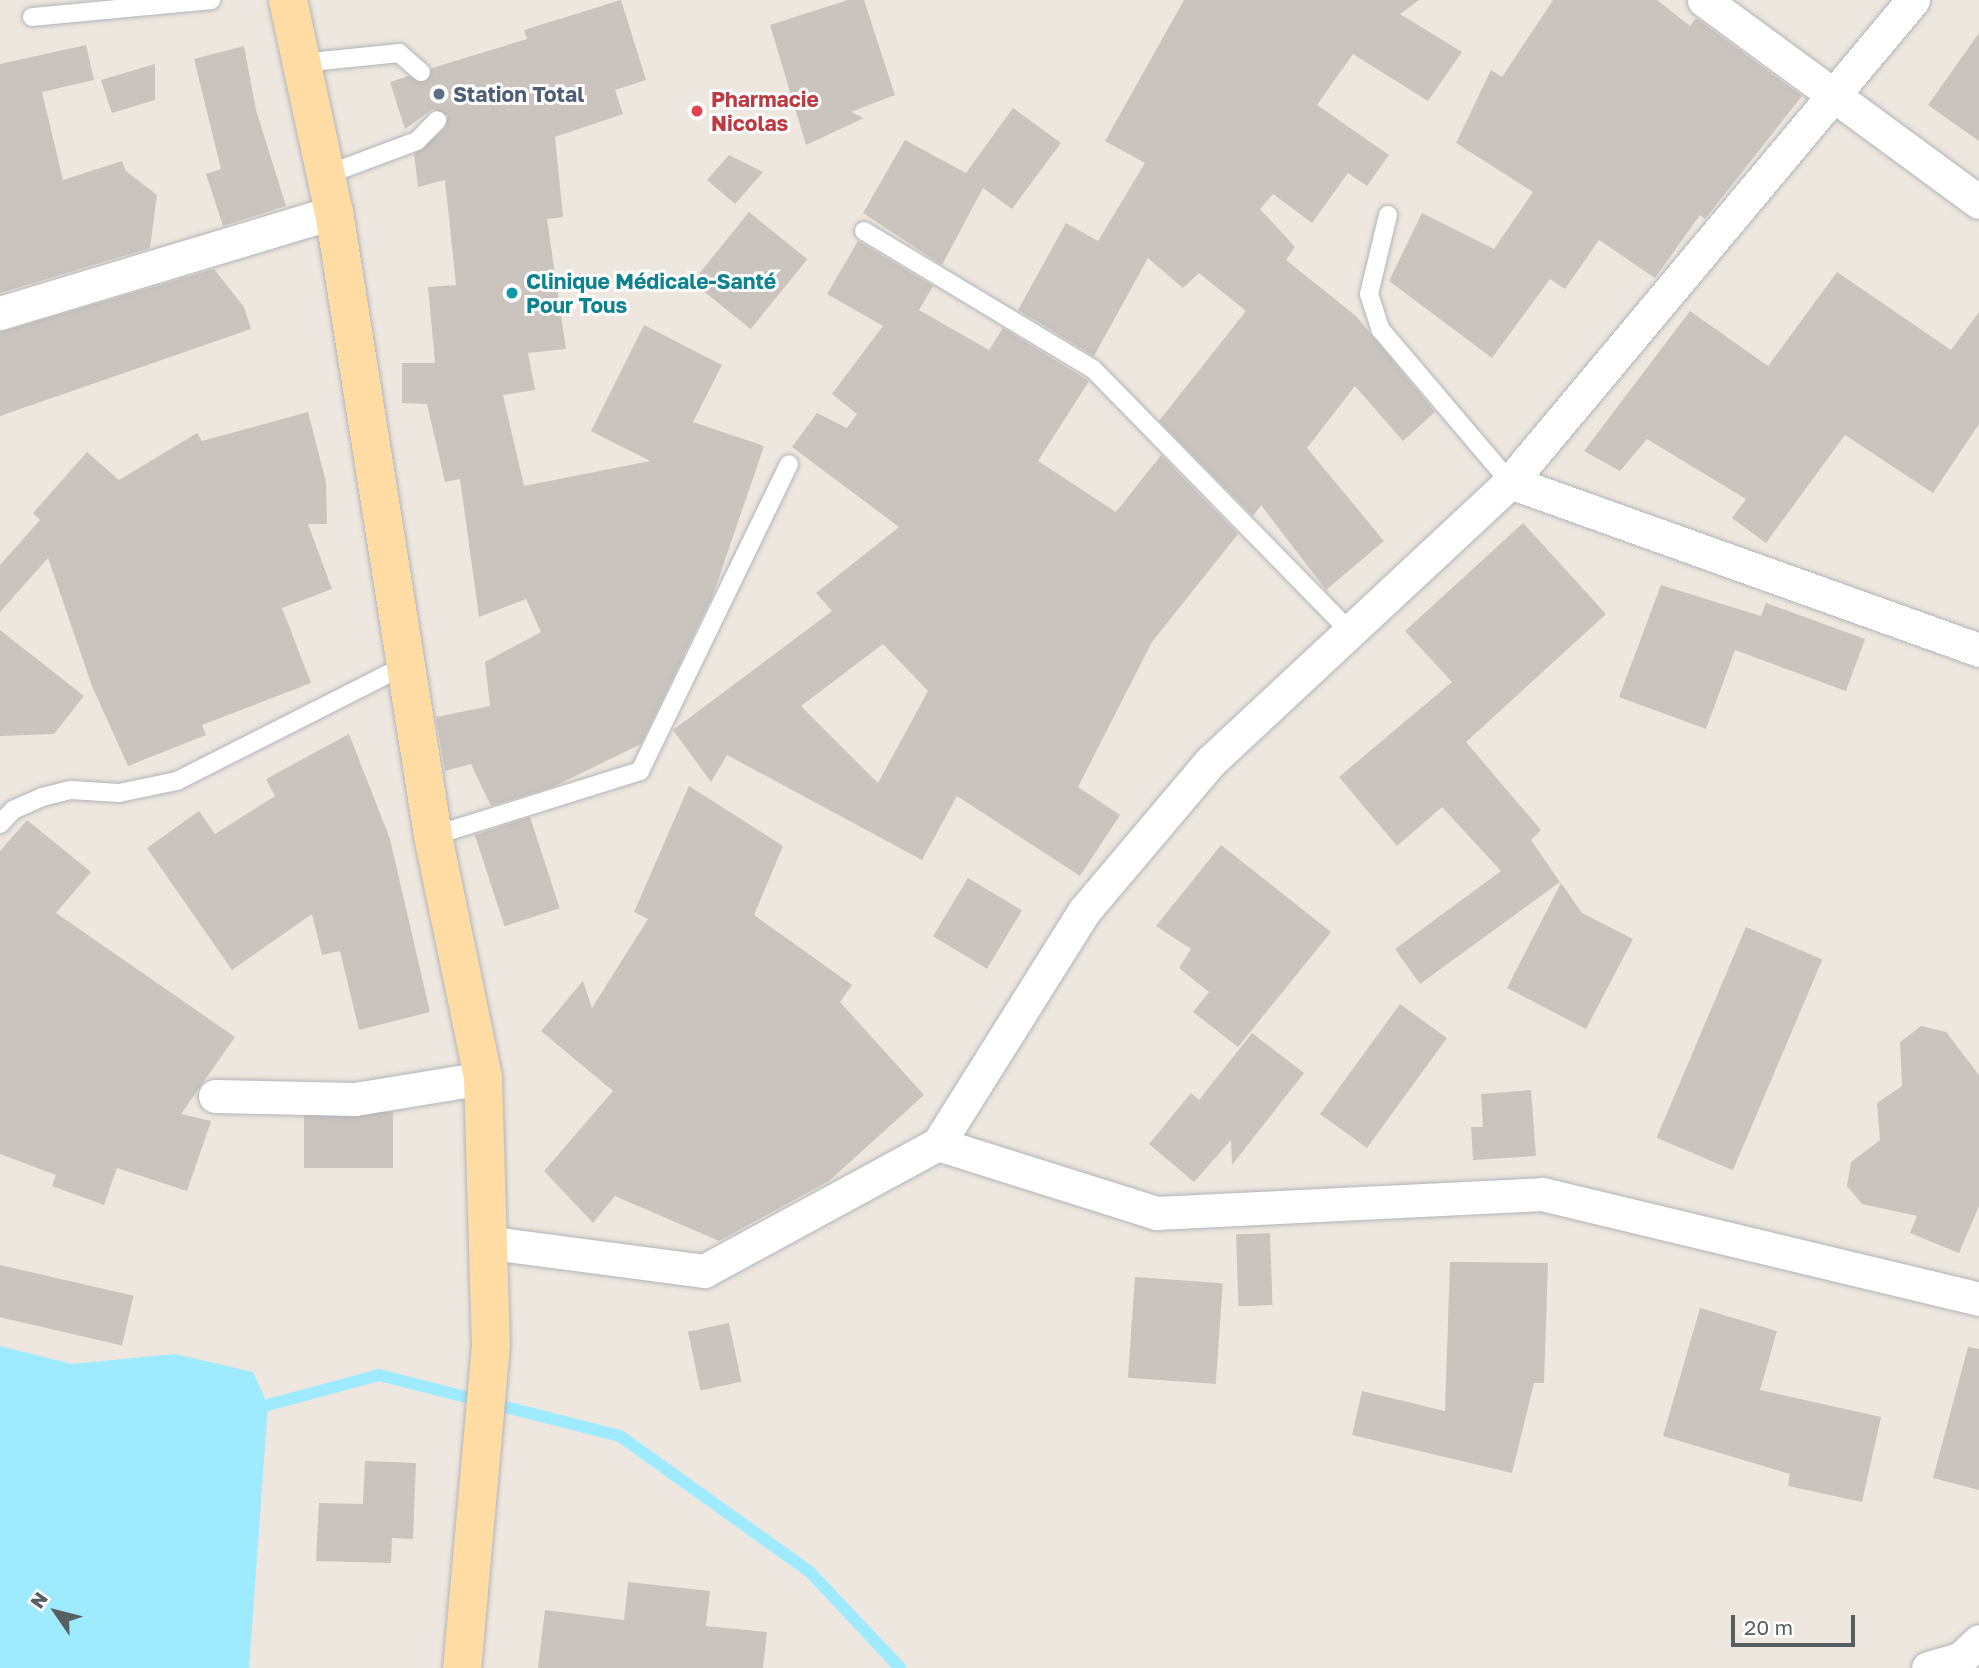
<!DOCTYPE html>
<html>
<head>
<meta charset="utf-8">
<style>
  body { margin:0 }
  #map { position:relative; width:1979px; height:1668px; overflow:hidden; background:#eee7df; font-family:"Golos Text",sans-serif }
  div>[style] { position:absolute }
  .water>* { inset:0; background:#9eeaff }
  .stream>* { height:12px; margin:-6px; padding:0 6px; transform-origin:6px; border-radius:6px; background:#9eeaff }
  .building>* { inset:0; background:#cbc4be; transform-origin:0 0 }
  .roads { filter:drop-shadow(0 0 2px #b1b5b9) drop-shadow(0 0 2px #b1b5b9) }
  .service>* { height:18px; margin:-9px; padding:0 9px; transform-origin:9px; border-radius:9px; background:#fff }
  .minor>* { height:33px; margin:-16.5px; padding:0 16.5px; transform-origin:16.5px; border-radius:16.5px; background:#fff }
  .primary>* { height:38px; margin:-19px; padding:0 19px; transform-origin:19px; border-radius:19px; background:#ffdca3 }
  .dots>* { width:19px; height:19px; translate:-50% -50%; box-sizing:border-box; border:4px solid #fff; border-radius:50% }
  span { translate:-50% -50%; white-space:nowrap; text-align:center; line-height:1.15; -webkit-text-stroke:6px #fff; paint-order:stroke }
  .service-label { font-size:21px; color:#4e5e75; font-weight:700 }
  .left { translate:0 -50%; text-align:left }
  .health-label { font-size:21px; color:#be3a42; font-weight:700 }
  .culture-label { font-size:21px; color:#0d838f; font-weight:700 }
  .north { position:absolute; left:21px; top:1577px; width:70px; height:70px; -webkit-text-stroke:5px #fff; paint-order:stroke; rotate:305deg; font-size:19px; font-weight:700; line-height:28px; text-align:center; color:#585f63 }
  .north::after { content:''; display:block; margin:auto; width:24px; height:32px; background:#585f63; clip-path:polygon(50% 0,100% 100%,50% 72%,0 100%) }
  .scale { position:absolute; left:1731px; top:1615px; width:124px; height:32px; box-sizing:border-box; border:4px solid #585f63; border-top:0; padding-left:9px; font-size:21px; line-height:24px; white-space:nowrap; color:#585f63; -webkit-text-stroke:5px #fff; paint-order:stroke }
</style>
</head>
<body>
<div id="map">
  <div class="water">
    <div style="clip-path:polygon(0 1346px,72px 1364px,175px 1354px,253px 1372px,268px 1405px,249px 1668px,0 1668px)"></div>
  </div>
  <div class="stream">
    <div style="left:268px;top:1405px;width:115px;rotate:-15.1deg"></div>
    <div style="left:379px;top:1375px;width:249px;rotate:14.2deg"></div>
    <div style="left:620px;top:1436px;width:234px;rotate:35.6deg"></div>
    <div style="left:810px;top:1572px;width:132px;rotate:46.8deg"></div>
  </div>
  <div class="building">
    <div style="clip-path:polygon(621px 0,646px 80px,615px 90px,623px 114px,555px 137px,563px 217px,547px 219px,566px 349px,528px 353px,535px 390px,503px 395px,524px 486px,650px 461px,591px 431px,644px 325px,722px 365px,693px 422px,764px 446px,713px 595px,641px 744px,553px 787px,491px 806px,471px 764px,445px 771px,436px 717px,490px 706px,485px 662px,541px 632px,526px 599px,479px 617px,460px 479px,445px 482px,427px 404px,402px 403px,402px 363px,435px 363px,428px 287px,456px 285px,445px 180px,418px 187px,414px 154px,445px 128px,448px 116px,433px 109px,405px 129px,390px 82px,408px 76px,425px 82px,432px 68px,527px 39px,524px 30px)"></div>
    <div style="clip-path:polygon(848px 0,864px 0,895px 95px,851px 112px,864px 118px,806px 145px,770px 25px)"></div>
    <div style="clip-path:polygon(1184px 0,1419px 0,1400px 14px,1462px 52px,1428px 101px,1353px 54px,1317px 105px,1389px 155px,1367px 186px,1348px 173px,1312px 223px,1273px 194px,1260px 209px,1295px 247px,1286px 260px,1356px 316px,1435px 412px,1403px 441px,1355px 386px,1307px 448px,1384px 541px,1326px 590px,1261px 505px,1253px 516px,1159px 421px,1246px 311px,1199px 273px,1183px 288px,1148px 258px,1094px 356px,1018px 310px,1066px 223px,1098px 241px,1145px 163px,1105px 141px)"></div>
    <div style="clip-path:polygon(1553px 0,1657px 0,1690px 26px,1696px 18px,1802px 96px,1705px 219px,1700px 215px,1655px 278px,1599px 240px,1565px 289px,1550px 279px,1492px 358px,1389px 281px,1422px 213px,1494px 249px,1533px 192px,1456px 143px,1491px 70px,1502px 77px)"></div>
    <div style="clip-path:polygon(1979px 33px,1979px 141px,1928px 105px)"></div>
    <div style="clip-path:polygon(86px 45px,94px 80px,42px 92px,63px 180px,122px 161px,126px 171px,157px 195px,150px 248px,0 293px,0 64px)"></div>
    <div style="clip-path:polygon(244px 46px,256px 110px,286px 206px,223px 226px,206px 174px,221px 169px,194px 59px)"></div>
    <div style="clip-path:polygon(155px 64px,155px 100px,112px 113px,101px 80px)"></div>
    <div style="clip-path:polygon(1013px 108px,1061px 143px,1012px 209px,983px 188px,942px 265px,863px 213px,905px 140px,966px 173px)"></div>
    <div style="clip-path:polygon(729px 155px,763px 172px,735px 204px,707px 180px)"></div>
    <div style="left:749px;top:212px;width:75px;height:90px;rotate:39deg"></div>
    <div style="clip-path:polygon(evenodd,858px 241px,933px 286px,919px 310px,989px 350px,1003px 328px,1089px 381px,1038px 461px,1116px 512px,1161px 455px,1238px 534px,1152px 642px,1078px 787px,1120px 815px,1080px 876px,957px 796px,922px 860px,727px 755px,711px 782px,673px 730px,832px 611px,816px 593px,899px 527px,792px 447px,817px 413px,847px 428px,857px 414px,832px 394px,883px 326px,827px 294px,858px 241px,883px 644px,928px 691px,878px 783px,801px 706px,883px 644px)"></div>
    <div style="clip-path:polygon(214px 269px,244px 307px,251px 329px,0 416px,0 332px)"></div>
    <div style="clip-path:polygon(1837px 272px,1951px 350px,1979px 312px,1979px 424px,1933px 493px,1845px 435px,1766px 543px,1732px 518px,1746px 499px,1647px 439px,1620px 471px,1584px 451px,1690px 311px,1768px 366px)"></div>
    <div style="clip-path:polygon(308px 412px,326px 482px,327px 524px,308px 524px,332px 589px,282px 608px,311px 683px,202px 725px,206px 735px,128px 766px,92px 686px,48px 558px,0 612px,0 565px,40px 520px,33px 513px,87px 452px,119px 480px,197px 433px,202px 441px)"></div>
    <div style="clip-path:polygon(1523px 523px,1606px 614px,1466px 742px,1541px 830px,1531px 840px,1560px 882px,1420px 984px,1395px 949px,1501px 871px,1442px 807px,1397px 846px,1339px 777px,1452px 682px,1405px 631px)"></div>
    <div style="clip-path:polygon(1661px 585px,1761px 616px,1766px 603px,1865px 639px,1846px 691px,1735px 650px,1706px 729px,1619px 697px)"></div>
    <div style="clip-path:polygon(0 630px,84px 696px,54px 734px,0 736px)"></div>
    <div style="clip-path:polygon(349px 734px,390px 839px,430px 1012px,359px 1030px,340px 951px,322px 955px,312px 914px,232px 970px,147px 848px,199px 811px,215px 834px,275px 796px,266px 779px)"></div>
    <div style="clip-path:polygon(689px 786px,783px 846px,754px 915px,852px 985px,840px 1002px,924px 1095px,829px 1181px,719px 1241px,615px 1196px,593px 1223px,544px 1171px,613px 1091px,541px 1031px,583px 981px,592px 1008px,648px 919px,634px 912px)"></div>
    <div style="left:530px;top:817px;width:96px;height:58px;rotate:72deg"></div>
    <div style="clip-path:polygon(27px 820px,91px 872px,56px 913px,235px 1037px,181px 1114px,211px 1121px,187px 1191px,117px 1168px,104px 1205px,52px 1186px,56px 1175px,0 1154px,0 851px)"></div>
    <div style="clip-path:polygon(1221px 845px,1331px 932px,1238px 1047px,1193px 1012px,1209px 992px,1179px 968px,1191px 949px,1156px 926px)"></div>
    <div style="left:968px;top:878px;width:63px;height:68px;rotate:31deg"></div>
    <div style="clip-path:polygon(1561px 883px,1582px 913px,1633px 939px,1586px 1029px,1507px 988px)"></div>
    <div style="left:1746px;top:927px;width:83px;height:229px;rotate:23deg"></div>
    <div style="left:1400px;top:1004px;width:58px;height:136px;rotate:36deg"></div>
    <div style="clip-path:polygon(1921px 1026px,1946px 1032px,1979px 1075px,1979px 1206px,1959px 1253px,1910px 1233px,1917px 1216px,1862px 1204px,1847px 1186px,1851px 1162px,1880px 1140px,1877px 1103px,1902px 1086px,1900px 1042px)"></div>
    <div style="clip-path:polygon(1252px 1033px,1304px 1073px,1232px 1165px,1231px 1140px,1194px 1182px,1149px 1144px,1191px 1093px,1199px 1100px)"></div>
    <div style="clip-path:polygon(1531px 1090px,1536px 1156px,1473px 1160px,1471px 1127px,1483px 1127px,1481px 1094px)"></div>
    <div style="left:393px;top:1112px;width:56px;height:89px;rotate:90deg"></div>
    <div style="left:1270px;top:1233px;width:72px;height:34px;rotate:88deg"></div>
    <div style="clip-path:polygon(1450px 1262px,1548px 1263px,1544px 1383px,1534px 1383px,1512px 1473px,1352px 1435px,1362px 1391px,1445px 1411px)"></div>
    <div style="left:0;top:1265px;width:137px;height:51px;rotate:13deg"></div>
    <div style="left:1135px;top:1277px;width:88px;height:101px;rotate:4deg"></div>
    <div style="clip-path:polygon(1700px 1308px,1777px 1331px,1760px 1390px,1881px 1417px,1862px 1502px,1788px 1486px,1790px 1474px,1663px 1436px)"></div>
    <div style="left:729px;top:1323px;width:60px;height:42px;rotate:78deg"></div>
    <div style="clip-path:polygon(1968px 1347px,1979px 1349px,1979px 1490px,1933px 1478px)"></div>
    <div style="clip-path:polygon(365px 1461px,416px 1463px,413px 1539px,392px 1538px,391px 1563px,316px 1561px,319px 1503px,363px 1504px)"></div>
    <div style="clip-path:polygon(628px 1582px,710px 1591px,706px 1626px,767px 1632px,763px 1668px,538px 1668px,545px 1610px,624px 1620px)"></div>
  </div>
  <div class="roads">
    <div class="service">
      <div style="left:32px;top:17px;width:180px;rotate:-5.4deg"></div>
      <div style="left:301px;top:63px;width:99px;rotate:-5.8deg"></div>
      <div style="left:399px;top:53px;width:29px;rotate:41deg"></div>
      <div style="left:326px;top:175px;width:97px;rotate:-20.5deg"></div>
      <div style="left:417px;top:141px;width:29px;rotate:-46deg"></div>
      <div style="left:1388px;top:215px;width:81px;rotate:103.5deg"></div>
      <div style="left:1369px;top:294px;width:38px;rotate:72deg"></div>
      <div style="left:1381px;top:330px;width:199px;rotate:49.7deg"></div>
      <div style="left:864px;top:231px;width:267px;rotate:31.1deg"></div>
      <div style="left:1093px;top:369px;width:367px;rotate:45.6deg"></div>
      <div style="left:0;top:824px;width:19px;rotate:-47deg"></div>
      <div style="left:13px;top:810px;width:32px;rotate:-24deg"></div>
      <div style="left:42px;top:797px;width:30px;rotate:-14deg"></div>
      <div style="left:71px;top:790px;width:48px;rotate:3.6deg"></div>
      <div style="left:119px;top:793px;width:59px;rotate:-11.7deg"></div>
      <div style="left:177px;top:781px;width:257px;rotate:-26.9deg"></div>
      <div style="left:433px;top:836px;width:217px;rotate:-17.4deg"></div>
      <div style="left:640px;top:771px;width:341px;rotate:-64.1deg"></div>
    </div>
    <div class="minor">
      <div style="left:1704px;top:0;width:341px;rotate:36.3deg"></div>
      <div style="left:0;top:313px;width:349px;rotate:-16.8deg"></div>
      <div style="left:1510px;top:482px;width:498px;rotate:19.7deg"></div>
      <div style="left:215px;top:1096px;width:140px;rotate:1.2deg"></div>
      <div style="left:355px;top:1099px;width:130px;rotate:-9.3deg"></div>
      <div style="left:938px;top:1144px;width:276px;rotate:-57.9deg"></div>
      <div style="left:1085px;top:910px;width:194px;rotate:-49.8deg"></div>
      <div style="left:1210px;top:762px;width:410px;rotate:-43deg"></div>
      <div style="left:1510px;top:482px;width:628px;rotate:-50.1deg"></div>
      <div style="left:492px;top:1243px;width:214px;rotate:7.5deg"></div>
      <div style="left:704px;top:1271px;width:266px;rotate:-28.5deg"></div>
      <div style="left:938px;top:1144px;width:230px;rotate:17.5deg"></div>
      <div style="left:1157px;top:1213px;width:385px;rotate:-2.8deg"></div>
      <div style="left:1542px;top:1194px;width:449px;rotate:13.5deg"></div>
      <div style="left:1928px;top:1668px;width:33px;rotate:-16deg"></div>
      <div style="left:1960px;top:1659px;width:26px;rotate:-43deg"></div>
    </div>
    <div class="primary">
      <div style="left:288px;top:0;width:217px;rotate:77.8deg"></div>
      <div style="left:334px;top:212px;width:632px;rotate:80.98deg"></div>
      <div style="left:433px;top:836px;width:247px;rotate:78.3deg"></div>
      <div style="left:483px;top:1078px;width:267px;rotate:88.3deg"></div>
      <div style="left:491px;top:1345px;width:324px;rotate:95.1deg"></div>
    </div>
  </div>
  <div class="dots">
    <div style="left:439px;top:94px;background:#5c6f8a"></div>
    <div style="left:697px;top:111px;background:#e0444e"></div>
    <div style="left:512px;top:293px;background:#0f9aa8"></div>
  </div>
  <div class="service-label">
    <span class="left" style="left:453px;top:94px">Station Total</span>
  </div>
  <div class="health-label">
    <span class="left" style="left:711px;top:111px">Pharmacie<br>Nicolas</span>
  </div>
  <div class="culture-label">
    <span class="left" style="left:526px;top:293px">Clinique Médicale-Santé<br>Pour Tous</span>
  </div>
  <div class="north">N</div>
  <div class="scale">20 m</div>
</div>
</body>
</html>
